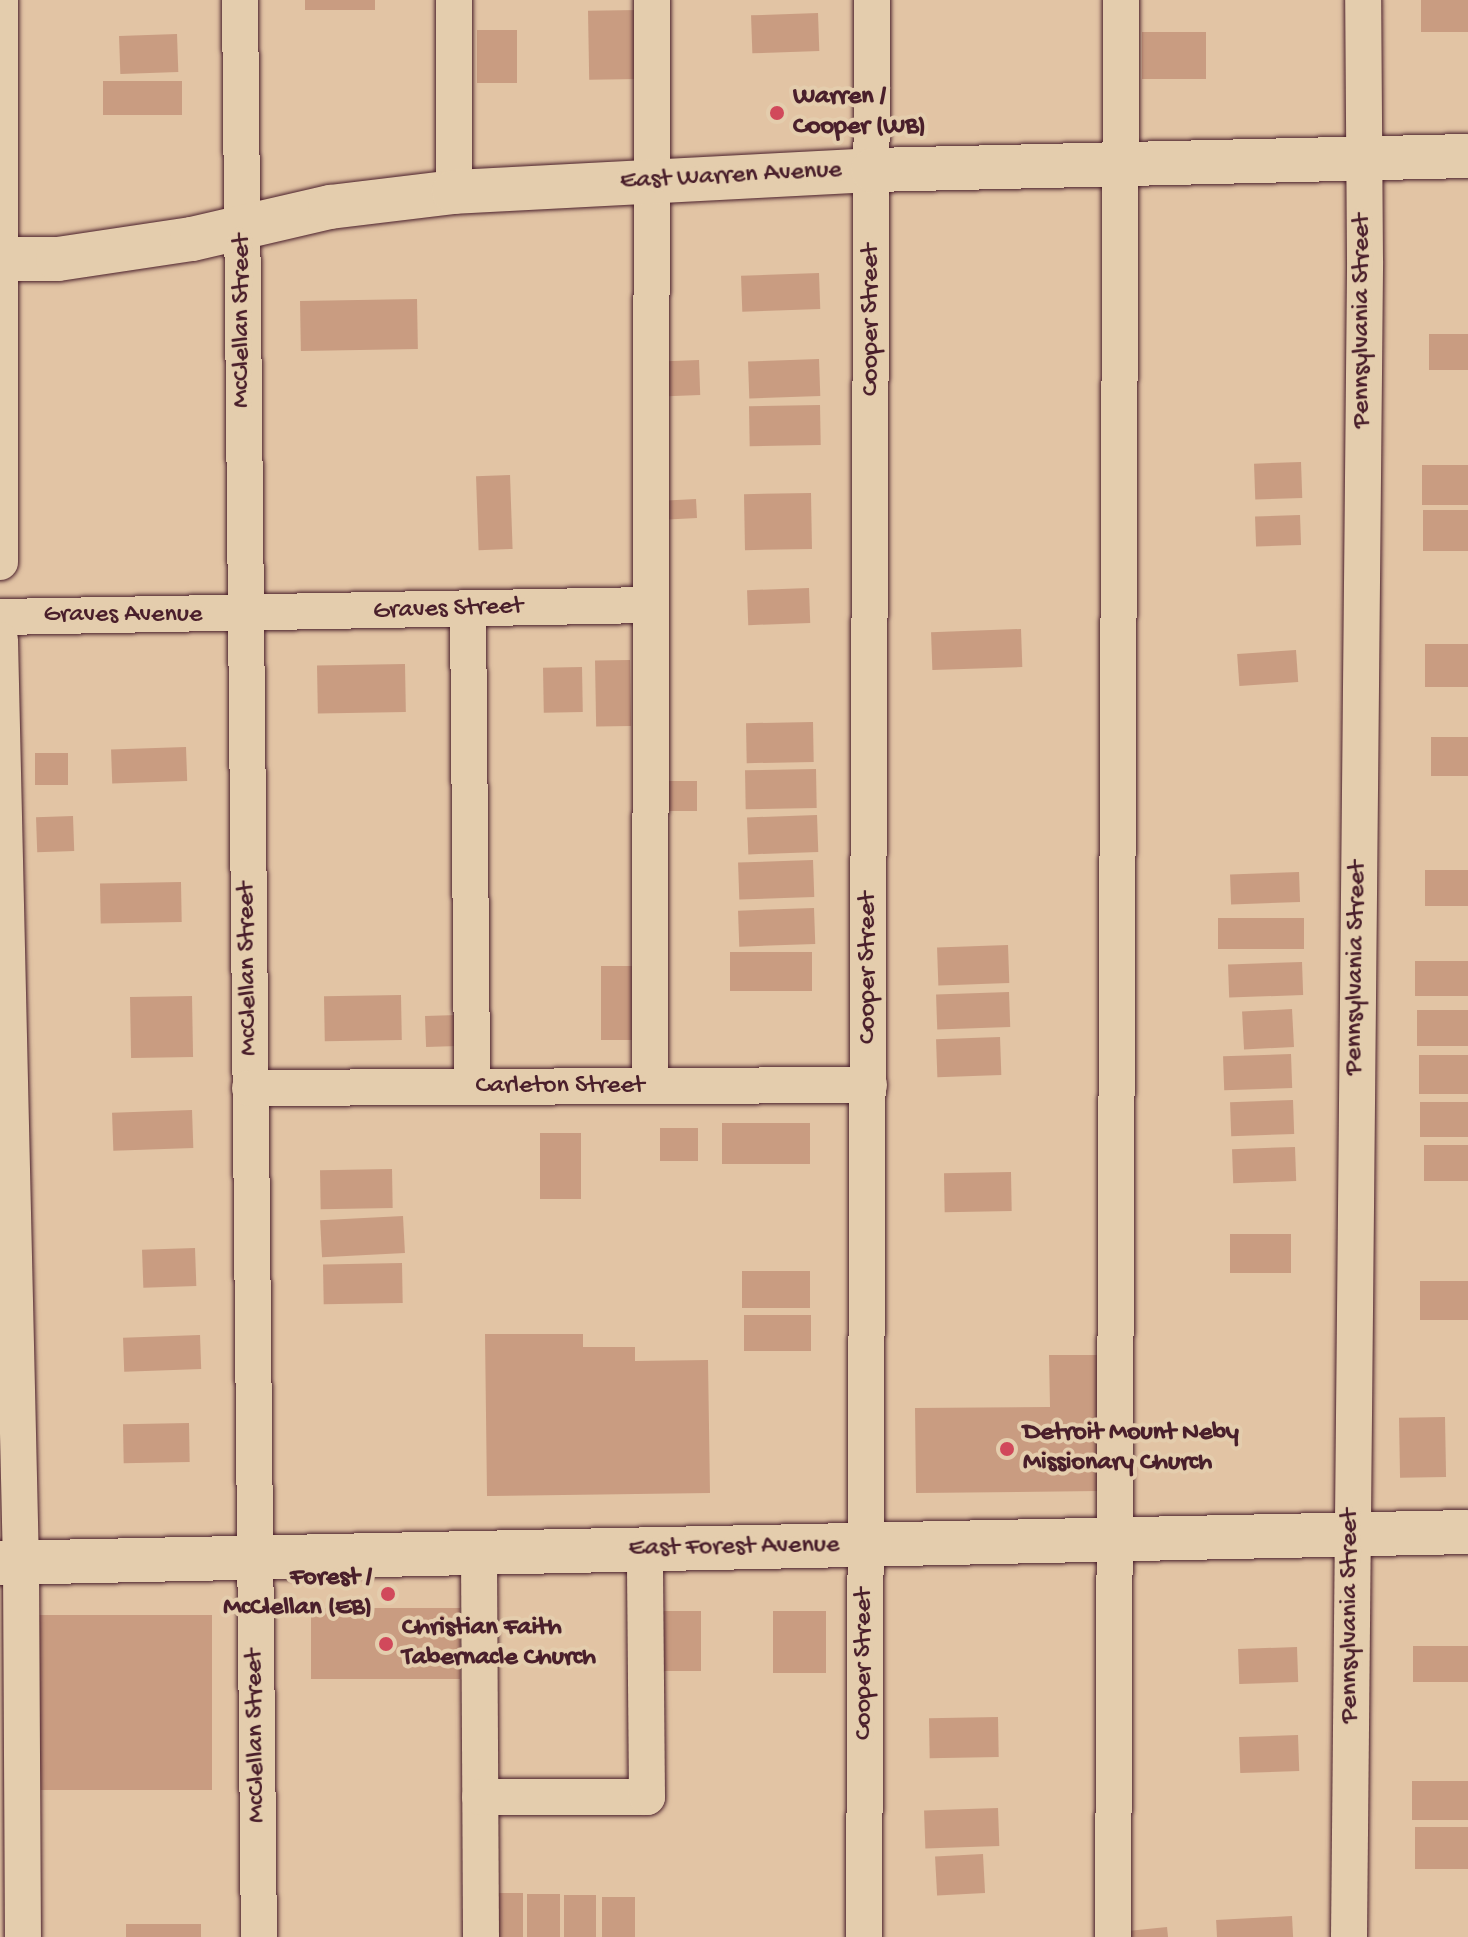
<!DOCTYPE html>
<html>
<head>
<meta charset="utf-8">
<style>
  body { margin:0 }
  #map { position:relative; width:1468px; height:1937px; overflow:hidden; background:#e2c4a4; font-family:"Gochi Hand",sans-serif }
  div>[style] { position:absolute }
  .building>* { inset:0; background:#c99c81; transform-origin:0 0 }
  .roads { filter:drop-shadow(0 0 2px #4a1f2b) drop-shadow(0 0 2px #4a1f2b) }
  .minor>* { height:36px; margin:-18px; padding:0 18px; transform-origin:18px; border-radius:18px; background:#e4cdad }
  .major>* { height:44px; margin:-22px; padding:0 22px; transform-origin:22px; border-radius:22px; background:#e4cdad }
  .dots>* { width:22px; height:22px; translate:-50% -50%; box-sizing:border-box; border:4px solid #e4cdad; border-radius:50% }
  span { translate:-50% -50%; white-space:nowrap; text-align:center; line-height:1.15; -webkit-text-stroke:8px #e4cdad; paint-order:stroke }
  .poi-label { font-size:26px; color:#4a1f2b; font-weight:700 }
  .left { translate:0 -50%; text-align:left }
  .right { translate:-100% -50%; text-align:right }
  .street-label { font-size:26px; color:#4a1f2b }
</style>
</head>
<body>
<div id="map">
  <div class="building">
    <div style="left:305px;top:0;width:70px;height:10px"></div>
    <div style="left:1421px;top:0;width:47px;height:32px"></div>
    <div style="left:638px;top:10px;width:69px;height:50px;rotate:89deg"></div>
    <div style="left:818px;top:13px;width:38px;height:67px;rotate:88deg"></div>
    <div style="left:477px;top:30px;width:40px;height:53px"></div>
    <div style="left:1142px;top:32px;width:64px;height:47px"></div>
    <div style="left:177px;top:34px;width:38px;height:58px;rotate:88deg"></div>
    <div style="left:182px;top:81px;width:34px;height:79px;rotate:90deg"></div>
    <div style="left:819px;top:273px;width:36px;height:78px;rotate:88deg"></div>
    <div style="left:417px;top:299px;width:50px;height:117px;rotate:89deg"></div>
    <div style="left:1468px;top:334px;width:36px;height:39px;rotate:90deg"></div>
    <div style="left:819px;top:359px;width:37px;height:71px;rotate:88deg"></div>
    <div style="left:699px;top:360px;width:35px;height:33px;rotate:88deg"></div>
    <div style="left:820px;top:405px;width:40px;height:71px;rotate:89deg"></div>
    <div style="left:1301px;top:462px;width:36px;height:47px;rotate:88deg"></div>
    <div style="left:1468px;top:465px;width:40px;height:46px;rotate:90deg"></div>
    <div style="left:510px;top:475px;width:74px;height:34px;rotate:88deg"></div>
    <div style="left:811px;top:493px;width:56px;height:67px;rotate:89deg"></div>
    <div style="left:696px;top:499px;width:19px;height:29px;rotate:87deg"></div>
    <div style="left:1468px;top:510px;width:41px;height:45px;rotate:90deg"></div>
    <div style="left:1300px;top:515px;width:30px;height:45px;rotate:88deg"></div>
    <div style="left:809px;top:588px;width:35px;height:62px;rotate:88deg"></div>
    <div style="left:1021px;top:629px;width:38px;height:90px;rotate:88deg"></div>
    <div style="left:1468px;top:644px;width:43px;height:43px;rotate:90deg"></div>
    <div style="left:1296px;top:650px;width:32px;height:59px;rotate:86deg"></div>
    <div style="left:630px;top:660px;width:66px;height:35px;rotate:89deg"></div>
    <div style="left:405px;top:664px;width:48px;height:88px;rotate:89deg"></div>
    <div style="left:582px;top:667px;width:45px;height:39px;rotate:89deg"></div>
    <div style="left:813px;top:722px;width:40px;height:67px;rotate:89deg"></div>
    <div style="left:1431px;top:737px;width:37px;height:39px"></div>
    <div style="left:186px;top:747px;width:34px;height:75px;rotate:88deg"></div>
    <div style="left:68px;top:753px;width:32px;height:33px;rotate:90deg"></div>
    <div style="left:816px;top:769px;width:39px;height:71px;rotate:89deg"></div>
    <div style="left:661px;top:781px;width:36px;height:30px"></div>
    <div style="left:817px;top:815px;width:37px;height:70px;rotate:88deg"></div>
    <div style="left:73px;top:816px;width:35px;height:37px;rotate:88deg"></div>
    <div style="left:813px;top:860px;width:37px;height:75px;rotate:88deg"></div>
    <div style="left:1425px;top:870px;width:43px;height:36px"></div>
    <div style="left:1299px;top:872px;width:30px;height:69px;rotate:88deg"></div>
    <div style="left:181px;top:882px;width:40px;height:81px;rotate:89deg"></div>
    <div style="left:814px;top:908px;width:36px;height:76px;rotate:88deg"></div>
    <div style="left:1304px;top:918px;width:31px;height:86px;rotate:90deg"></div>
    <div style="left:1008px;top:945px;width:38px;height:71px;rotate:88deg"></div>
    <div style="left:812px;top:952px;width:39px;height:82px;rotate:90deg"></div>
    <div style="left:1468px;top:961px;width:35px;height:53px;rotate:90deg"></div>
    <div style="left:1302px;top:962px;width:33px;height:74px;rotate:88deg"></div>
    <div style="left:601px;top:966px;width:32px;height:74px"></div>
    <div style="left:1009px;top:992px;width:35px;height:73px;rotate:88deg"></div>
    <div style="left:401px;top:995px;width:45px;height:77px;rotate:89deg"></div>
    <div style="left:192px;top:996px;width:61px;height:62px;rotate:89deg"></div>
    <div style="left:1292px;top:1009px;width:38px;height:50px;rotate:87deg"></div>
    <div style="left:1468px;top:1010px;width:36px;height:51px;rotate:90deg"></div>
    <div style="left:457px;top:1015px;width:31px;height:32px;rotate:88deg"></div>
    <div style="left:1000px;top:1037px;width:38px;height:64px;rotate:88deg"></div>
    <div style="left:1291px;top:1054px;width:34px;height:68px;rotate:88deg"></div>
    <div style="left:1468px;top:1055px;width:39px;height:49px;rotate:90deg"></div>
    <div style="left:1293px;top:1100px;width:34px;height:63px;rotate:88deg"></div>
    <div style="left:1468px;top:1102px;width:35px;height:48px;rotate:90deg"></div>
    <div style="left:192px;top:1110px;width:38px;height:80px;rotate:88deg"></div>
    <div style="left:722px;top:1123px;width:88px;height:41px"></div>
    <div style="left:660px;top:1128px;width:38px;height:33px"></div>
    <div style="left:540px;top:1133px;width:41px;height:66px"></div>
    <div style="left:1468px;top:1145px;width:36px;height:44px;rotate:90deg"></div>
    <div style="left:1295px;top:1147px;width:34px;height:63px;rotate:88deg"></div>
    <div style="left:392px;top:1169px;width:39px;height:72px;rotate:89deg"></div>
    <div style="left:1011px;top:1172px;width:39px;height:67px;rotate:89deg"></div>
    <div style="left:403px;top:1216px;width:37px;height:83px;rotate:87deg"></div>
    <div style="left:1291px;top:1234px;width:39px;height:61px;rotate:90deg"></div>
    <div style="left:195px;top:1248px;width:38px;height:53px;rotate:88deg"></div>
    <div style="left:402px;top:1263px;width:40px;height:79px;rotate:89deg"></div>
    <div style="left:742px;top:1271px;width:68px;height:37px"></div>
    <div style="left:1468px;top:1281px;width:39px;height:48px;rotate:90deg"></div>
    <div style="left:744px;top:1315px;width:67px;height:36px"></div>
    <div style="clip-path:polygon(485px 1334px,583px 1334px,583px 1347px,635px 1347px,635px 1361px,708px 1360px,710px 1493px,487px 1496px)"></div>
    <div style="left:200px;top:1335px;width:34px;height:77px;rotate:88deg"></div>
    <div style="clip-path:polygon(1049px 1355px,1097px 1355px,1099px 1491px,916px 1493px,915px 1408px,1050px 1407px)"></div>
    <div style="left:1445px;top:1417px;width:60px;height:46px;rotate:89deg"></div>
    <div style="left:189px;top:1423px;width:39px;height:66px;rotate:89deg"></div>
    <div style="left:311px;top:1608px;width:149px;height:71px"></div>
    <div style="left:656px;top:1611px;width:45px;height:60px"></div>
    <div style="left:773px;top:1611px;width:53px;height:62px"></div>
    <div style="left:35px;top:1615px;width:177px;height:175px"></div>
    <div style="left:1468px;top:1646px;width:36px;height:55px;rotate:90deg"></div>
    <div style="left:1297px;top:1647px;width:35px;height:59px;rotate:88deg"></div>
    <div style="left:998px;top:1717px;width:40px;height:69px;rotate:89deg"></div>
    <div style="left:1298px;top:1735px;width:36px;height:59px;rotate:88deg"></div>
    <div style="left:1468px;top:1781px;width:39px;height:56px;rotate:90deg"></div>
    <div style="left:998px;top:1808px;width:38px;height:74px;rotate:88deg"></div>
    <div style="left:1468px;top:1827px;width:42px;height:53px;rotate:90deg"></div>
    <div style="left:983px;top:1854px;width:39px;height:48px;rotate:87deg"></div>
    <div style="left:491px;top:1893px;width:32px;height:44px"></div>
    <div style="left:527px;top:1894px;width:33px;height:43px"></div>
    <div style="left:564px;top:1895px;width:32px;height:42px"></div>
    <div style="left:602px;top:1897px;width:33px;height:40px"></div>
    <div style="left:1292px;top:1916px;width:21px;height:76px;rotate:87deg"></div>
    <div style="left:201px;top:1924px;width:13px;height:75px;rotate:90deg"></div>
    <div style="left:1167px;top:1927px;width:10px;height:37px;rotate:84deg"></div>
  </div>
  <div class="roads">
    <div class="minor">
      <div style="left:240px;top:0;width:1937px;rotate:89.44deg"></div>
      <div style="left:454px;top:0;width:192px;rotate:90deg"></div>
      <div style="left:0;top:562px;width:562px;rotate:-90deg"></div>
      <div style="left:468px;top:610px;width:477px;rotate:89.5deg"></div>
      <div style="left:0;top:617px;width:651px;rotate:-1.06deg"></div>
      <div style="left:0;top:640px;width:923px;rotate:88.7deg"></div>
      <div style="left:21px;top:1563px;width:374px;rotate:89.7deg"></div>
      <div style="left:650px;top:1086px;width:1086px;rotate:-89.89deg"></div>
      <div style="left:250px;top:1088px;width:619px;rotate:-0.28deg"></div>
      <div style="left:479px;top:1553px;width:384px;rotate:89.7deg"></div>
      <div style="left:480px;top:1797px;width:167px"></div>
      <div style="left:647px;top:1797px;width:247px;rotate:-90.5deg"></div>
      <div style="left:864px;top:1937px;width:1937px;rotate:-89.76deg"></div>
      <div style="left:1113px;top:1937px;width:1937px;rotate:-89.76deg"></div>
      <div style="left:1349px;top:1937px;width:1676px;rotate:-89.45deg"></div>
      <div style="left:1365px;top:261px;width:261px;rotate:-90.4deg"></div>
    </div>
    <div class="major">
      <div style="left:0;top:259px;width:58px"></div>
      <div style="left:58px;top:259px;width:135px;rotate:-8.5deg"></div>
      <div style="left:192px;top:239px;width:142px;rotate:-13.1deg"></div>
      <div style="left:330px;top:207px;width:125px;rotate:-6.9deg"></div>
      <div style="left:454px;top:192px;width:420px;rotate:-3deg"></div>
      <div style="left:873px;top:170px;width:595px;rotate:-1.35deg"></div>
      <div style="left:0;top:1563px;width:1468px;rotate:-1.21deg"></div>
    </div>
  </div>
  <div class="dots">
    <div style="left:777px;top:113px;background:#d1495b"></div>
    <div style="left:1007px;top:1449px;background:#d1495b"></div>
    <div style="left:388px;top:1594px;background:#d1495b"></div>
    <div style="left:386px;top:1644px;background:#d1495b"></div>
  </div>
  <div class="poi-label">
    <span class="left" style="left:793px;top:113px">Warren /<br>Cooper (WB)</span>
    <span class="left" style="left:1023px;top:1449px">Detroit Mount Neby<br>Missionary Church</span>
    <span class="right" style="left:372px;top:1594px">Forest /<br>McClellan (EB)</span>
    <span class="left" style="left:402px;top:1644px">Christian Faith<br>Tabernacle Church</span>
  </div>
  <div class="street-label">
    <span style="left:731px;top:177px;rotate:-3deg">East Warren Avenue</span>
    <span style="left:872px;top:320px;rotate:-90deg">Cooper Street</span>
    <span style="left:243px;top:321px;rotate:-90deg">McClellan Street</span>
    <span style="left:1363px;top:321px;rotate:-90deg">Pennsylvania Street</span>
    <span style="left:448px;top:610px;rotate:-2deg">Graves Street</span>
    <span style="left:123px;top:616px">Graves Avenue</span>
    <span style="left:869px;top:968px;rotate:-90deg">Cooper Street</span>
    <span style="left:1357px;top:968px;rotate:-89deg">Pennsylvania Street</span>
    <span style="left:249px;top:969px;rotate:-91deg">McClellan Street</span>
    <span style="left:560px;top:1087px">Carleton Street</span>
    <span style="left:734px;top:1548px;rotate:-1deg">East Forest Avenue</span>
    <span style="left:1351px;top:1616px;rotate:-90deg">Pennsylvania Street</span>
    <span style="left:865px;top:1664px;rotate:-90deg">Cooper Street</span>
    <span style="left:257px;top:1736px;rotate:-91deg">McClellan Street</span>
  </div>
</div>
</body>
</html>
